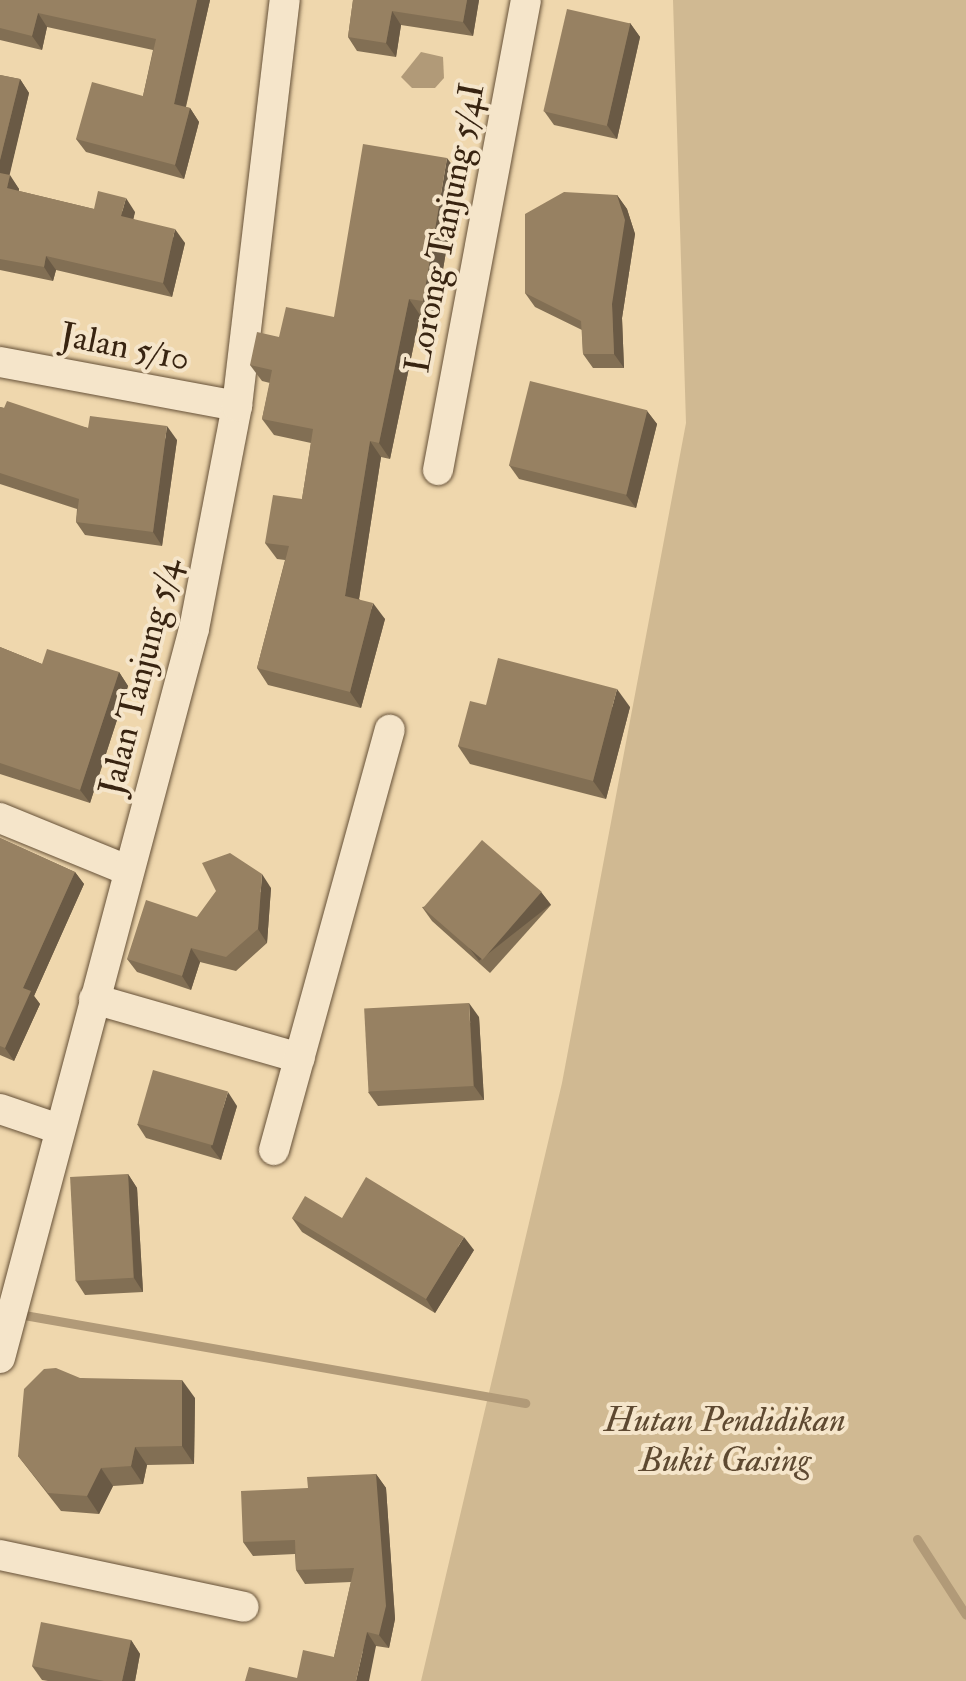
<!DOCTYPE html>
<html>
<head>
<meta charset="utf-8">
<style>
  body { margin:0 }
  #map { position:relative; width:966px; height:1681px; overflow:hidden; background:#efd7ad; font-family:"IM FELL Double Pica",serif }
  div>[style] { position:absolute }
  .green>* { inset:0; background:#d0b992 }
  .water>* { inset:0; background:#b19a78 }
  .stream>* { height:9px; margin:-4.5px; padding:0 4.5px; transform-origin:4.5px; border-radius:4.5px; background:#b19a78 }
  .roads { filter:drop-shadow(0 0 2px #665138) drop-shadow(0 0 2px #665138) }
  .minor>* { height:30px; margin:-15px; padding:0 15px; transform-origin:15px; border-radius:15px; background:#f5e5ca }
  .wall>* { inset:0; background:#826f54 }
  .shaded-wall>* { inset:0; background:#6a5a45; transform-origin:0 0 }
  .building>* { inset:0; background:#978162; transform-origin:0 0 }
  span { translate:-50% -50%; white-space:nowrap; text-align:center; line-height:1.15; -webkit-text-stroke:8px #f5e5ca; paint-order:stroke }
  .street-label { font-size:35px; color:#382411 }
  .park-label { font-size:35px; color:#5e4931; font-style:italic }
</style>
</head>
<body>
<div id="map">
  <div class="green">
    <div style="clip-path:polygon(673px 0,966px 0,966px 1681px,421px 1681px,562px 1083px,686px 423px)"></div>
  </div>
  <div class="water">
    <div style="clip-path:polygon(421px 52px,443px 57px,444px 78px,435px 88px,412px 88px,401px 77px)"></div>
  </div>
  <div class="stream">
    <div style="left:24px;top:1315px;width:509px;rotate:9.96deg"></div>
    <div style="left:917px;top:1539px;width:90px;rotate:57.2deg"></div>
  </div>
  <div class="roads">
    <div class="minor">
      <div style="left:0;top:362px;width:241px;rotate:10.5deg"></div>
      <div style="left:438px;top:470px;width:478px;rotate:-79.4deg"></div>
      <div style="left:0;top:818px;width:139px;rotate:22.3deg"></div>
      <div style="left:94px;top:999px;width:214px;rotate:16deg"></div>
      <div style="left:0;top:1109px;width:62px;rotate:18.7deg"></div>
      <div style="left:274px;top:1150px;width:436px;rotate:-74.6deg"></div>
      <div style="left:0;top:1358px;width:754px;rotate:-75.1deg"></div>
      <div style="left:194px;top:629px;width:227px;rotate:-79.1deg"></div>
      <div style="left:237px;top:406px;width:409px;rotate:-83.3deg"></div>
      <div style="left:0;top:1555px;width:249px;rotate:12deg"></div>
    </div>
  </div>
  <div class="wall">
    <div style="clip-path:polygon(0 0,210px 0,186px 107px,190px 108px,199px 122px,184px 179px,86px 152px,76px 139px,143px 96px,153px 50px,47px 27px,42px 50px,0 40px)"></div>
    <div style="clip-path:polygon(353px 0,479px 0,473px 36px,401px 25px,396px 57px,357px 51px,348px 37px)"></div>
    <div style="clip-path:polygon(630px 23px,640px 37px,617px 139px,554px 125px,544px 111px)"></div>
    <div style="clip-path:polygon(0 75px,20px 79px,29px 93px,9px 175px,19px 189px,19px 191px,94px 209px,135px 212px,133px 219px,185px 243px,172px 297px,56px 270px,53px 281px,0 270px)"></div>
    <div style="clip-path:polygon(459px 174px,435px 317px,420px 315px,390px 459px,381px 457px,359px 599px,385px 619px,361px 708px,268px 685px,257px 668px,285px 560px,277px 559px,265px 543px,302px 499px,311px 443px,274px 435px,262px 419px,270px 383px,262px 381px,250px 365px,279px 337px,334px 317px)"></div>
    <div style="clip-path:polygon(617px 195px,627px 209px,635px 234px,622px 318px,624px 368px,593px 368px,583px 354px,582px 330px,535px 307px,525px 293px)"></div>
    <div style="clip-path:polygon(0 407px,88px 428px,177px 440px,162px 546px,85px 535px,76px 522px,77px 509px,0 484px)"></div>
    <div style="clip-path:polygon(647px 411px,657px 424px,636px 508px,519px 479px,509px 465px)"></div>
    <div style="clip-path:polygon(0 647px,42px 664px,119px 672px,128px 686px,90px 803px,0 774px)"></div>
    <div style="clip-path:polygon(486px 705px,630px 707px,606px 799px,470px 764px,458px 746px)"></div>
    <div style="clip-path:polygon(0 838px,75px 872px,84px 884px,34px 996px,40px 1004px,14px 1061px,0 1055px)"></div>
    <div style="clip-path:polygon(271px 888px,267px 943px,236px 971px,200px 962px,191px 990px,137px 972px,127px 959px,197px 917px)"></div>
    <div style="clip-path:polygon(541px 892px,551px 905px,490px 973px,432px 921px,422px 907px)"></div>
    <div style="clip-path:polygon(479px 1017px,484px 1100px,378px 1106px,368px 1092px)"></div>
    <div style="clip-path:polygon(237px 1106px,221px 1160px,146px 1138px,137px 1124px)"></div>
    <div style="clip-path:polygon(128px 1174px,137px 1188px,143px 1292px,85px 1295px,76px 1281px)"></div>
    <div style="clip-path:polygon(292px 1218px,474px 1250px,435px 1313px,302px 1232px)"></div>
    <div style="clip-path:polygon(80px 1378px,195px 1398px,194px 1464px,147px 1465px,143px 1484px,113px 1486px,99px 1514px,61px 1511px,18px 1456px)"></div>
    <div style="clip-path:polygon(376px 1474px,386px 1488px,395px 1619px,389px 1648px,376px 1646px,297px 1678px,334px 1657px,351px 1582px,305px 1584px,296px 1570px,295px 1554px,253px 1556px,243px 1542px,308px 1488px)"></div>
    <div style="clip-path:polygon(131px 1640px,140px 1654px,135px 1681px,48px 1681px,42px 1680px,32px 1666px)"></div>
  </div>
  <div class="shaded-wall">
    <div style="clip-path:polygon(197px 0,210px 0,183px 118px,174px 104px)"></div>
    <div style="clip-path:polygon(467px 0,479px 0,473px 36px,463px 22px)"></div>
    <div style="clip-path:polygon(392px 11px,401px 25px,396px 57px,386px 43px)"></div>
    <div style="clip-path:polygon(38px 13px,47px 27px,42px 50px,32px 36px)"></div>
    <div style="clip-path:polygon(630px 23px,640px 37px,617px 139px,607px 125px)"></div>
    <div style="clip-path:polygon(20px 79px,29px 93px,7px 186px,0 176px,0 160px)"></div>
    <div style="clip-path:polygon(190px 108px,199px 122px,184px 179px,175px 165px)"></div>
    <div style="clip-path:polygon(447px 158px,459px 174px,435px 317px,423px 301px)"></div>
    <div style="clip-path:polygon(10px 175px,19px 189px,16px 202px,7px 188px)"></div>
    <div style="clip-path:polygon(617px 195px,627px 209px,635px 234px,622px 318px,624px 368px,614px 354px,612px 304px)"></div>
    <div style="clip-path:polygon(126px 198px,135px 212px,131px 230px,121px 216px)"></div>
    <div style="clip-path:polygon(175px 229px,185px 243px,172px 297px,163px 283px)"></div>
    <div style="clip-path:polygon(46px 256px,56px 270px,53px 281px,44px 267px)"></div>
    <div style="clip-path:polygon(409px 299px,420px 315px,390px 459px,379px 443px)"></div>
    <div style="clip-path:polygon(647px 411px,657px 424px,636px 508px,626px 495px)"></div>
    <div style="clip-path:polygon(167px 426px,177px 440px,162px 546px,153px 532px)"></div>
    <div style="clip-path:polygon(370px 441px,381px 457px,357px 612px,345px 596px)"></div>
    <div style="clip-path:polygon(373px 603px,385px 619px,361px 708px,350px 692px)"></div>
    <div style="clip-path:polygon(119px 672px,128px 686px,90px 803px,80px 790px)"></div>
    <div style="clip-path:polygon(617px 689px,630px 707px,606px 799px,593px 781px)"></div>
    <div style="clip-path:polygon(75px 872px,84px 884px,34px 996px,40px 1004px,14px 1061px,5px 1048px,23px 988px)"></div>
    <div style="clip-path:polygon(262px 874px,271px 888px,267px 943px,258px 929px)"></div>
    <div style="left:541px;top:892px;width:16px;height:91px;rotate:52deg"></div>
    <div style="clip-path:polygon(191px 948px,200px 962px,191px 990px,182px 976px)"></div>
    <div style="clip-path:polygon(469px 1003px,479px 1017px,484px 1100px,474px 1086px)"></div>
    <div style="clip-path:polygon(228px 1092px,237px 1106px,221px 1160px,211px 1147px)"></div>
    <div style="clip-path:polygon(128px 1174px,137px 1188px,143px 1292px,134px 1278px)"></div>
    <div style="clip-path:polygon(464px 1237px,474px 1250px,435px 1313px,426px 1299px)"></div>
    <div style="clip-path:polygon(182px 1380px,195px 1398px,194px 1464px,182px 1446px)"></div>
    <div style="clip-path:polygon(135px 1447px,147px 1465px,143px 1484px,131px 1466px)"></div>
    <div style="clip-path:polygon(101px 1468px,113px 1486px,99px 1514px,87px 1496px)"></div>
    <div style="clip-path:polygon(376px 1474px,386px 1488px,395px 1619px,389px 1648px,379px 1635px)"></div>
    <div style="clip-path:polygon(367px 1632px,376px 1646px,369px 1681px,356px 1681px)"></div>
    <div style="clip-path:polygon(131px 1640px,140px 1654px,135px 1681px,122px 1681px)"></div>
  </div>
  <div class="building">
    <div style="clip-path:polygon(0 0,197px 0,174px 104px,190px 108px,175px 165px,76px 139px,92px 82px,143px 96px,156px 39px,38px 13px,32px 36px,0 28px)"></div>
    <div style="clip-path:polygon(353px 0,467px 0,463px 22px,392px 11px,386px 43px,348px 37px)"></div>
    <div style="left:567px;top:9px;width:65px;height:105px;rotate:13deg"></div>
    <div style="clip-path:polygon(0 75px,20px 79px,0 160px)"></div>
    <div style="clip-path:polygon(363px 144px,447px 158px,423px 301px,409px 299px,379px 443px,370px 441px,345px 596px,373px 603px,350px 692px,257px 668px,289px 546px,265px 543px,273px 495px,302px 499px,313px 429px,262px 419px,272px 370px,250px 365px,257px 332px,279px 337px,286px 307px,334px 317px)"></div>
    <div style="clip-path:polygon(0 173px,10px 175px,7px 188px,94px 209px,98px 191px,126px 198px,121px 216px,175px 229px,163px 283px,46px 256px,44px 267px,0 259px)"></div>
    <div style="clip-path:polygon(564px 192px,617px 195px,625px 220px,612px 304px,614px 354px,583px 354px,581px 321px,525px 293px,525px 214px)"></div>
    <div style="left:530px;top:381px;width:121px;height:87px;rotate:14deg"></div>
    <div style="clip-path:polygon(7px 401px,88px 428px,90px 416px,167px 426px,153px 532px,76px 522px,79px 499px,0 473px,0 407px,4px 408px)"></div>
    <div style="clip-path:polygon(0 647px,42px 664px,47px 649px,119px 672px,80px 790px,0 763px)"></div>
    <div style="clip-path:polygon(498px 658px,617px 689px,593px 781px,458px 746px,470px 701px,486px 705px)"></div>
    <div style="clip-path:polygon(0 838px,75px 872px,23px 988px,31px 991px,5px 1048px,0 1046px)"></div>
    <div style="left:482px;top:840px;width:79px;height:90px;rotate:41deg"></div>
    <div style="clip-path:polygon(230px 853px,262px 874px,258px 929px,226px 957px,191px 948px,182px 976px,127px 959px,146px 900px,197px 917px,216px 891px,202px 863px)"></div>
    <div style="left:469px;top:1003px;width:83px;height:105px;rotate:87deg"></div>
    <div style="left:153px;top:1070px;width:78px;height:56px;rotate:16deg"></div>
    <div style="left:128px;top:1174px;width:104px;height:58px;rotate:87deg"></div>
    <div style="clip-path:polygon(366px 1177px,464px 1237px,426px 1299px,292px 1218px,305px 1196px,342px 1218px)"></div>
    <div style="clip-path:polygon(56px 1368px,80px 1378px,182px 1380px,182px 1446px,135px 1447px,131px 1466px,101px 1468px,87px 1496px,48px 1493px,18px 1456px,24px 1389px,44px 1369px)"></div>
    <div style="clip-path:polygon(376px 1474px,386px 1606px,379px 1635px,367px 1632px,356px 1681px,245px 1681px,249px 1667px,297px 1678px,303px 1650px,334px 1657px,354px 1568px,296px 1570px,295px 1540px,243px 1542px,241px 1491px,308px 1488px,307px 1477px)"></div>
    <div style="clip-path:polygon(41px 1622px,131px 1640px,122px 1681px,104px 1681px,32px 1666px)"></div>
  </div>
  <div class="street-label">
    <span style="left:445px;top:228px;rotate:-79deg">Lorong Tanjung 5/4I</span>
    <span style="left:125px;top:347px;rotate:11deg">Jalan 5/10</span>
    <span style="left:140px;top:677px;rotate:-76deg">Jalan Tanjung 5/4</span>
  </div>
  <div class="park-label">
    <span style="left:725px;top:1440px">Hutan Pendidikan<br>Bukit Gasing</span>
  </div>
</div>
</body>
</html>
